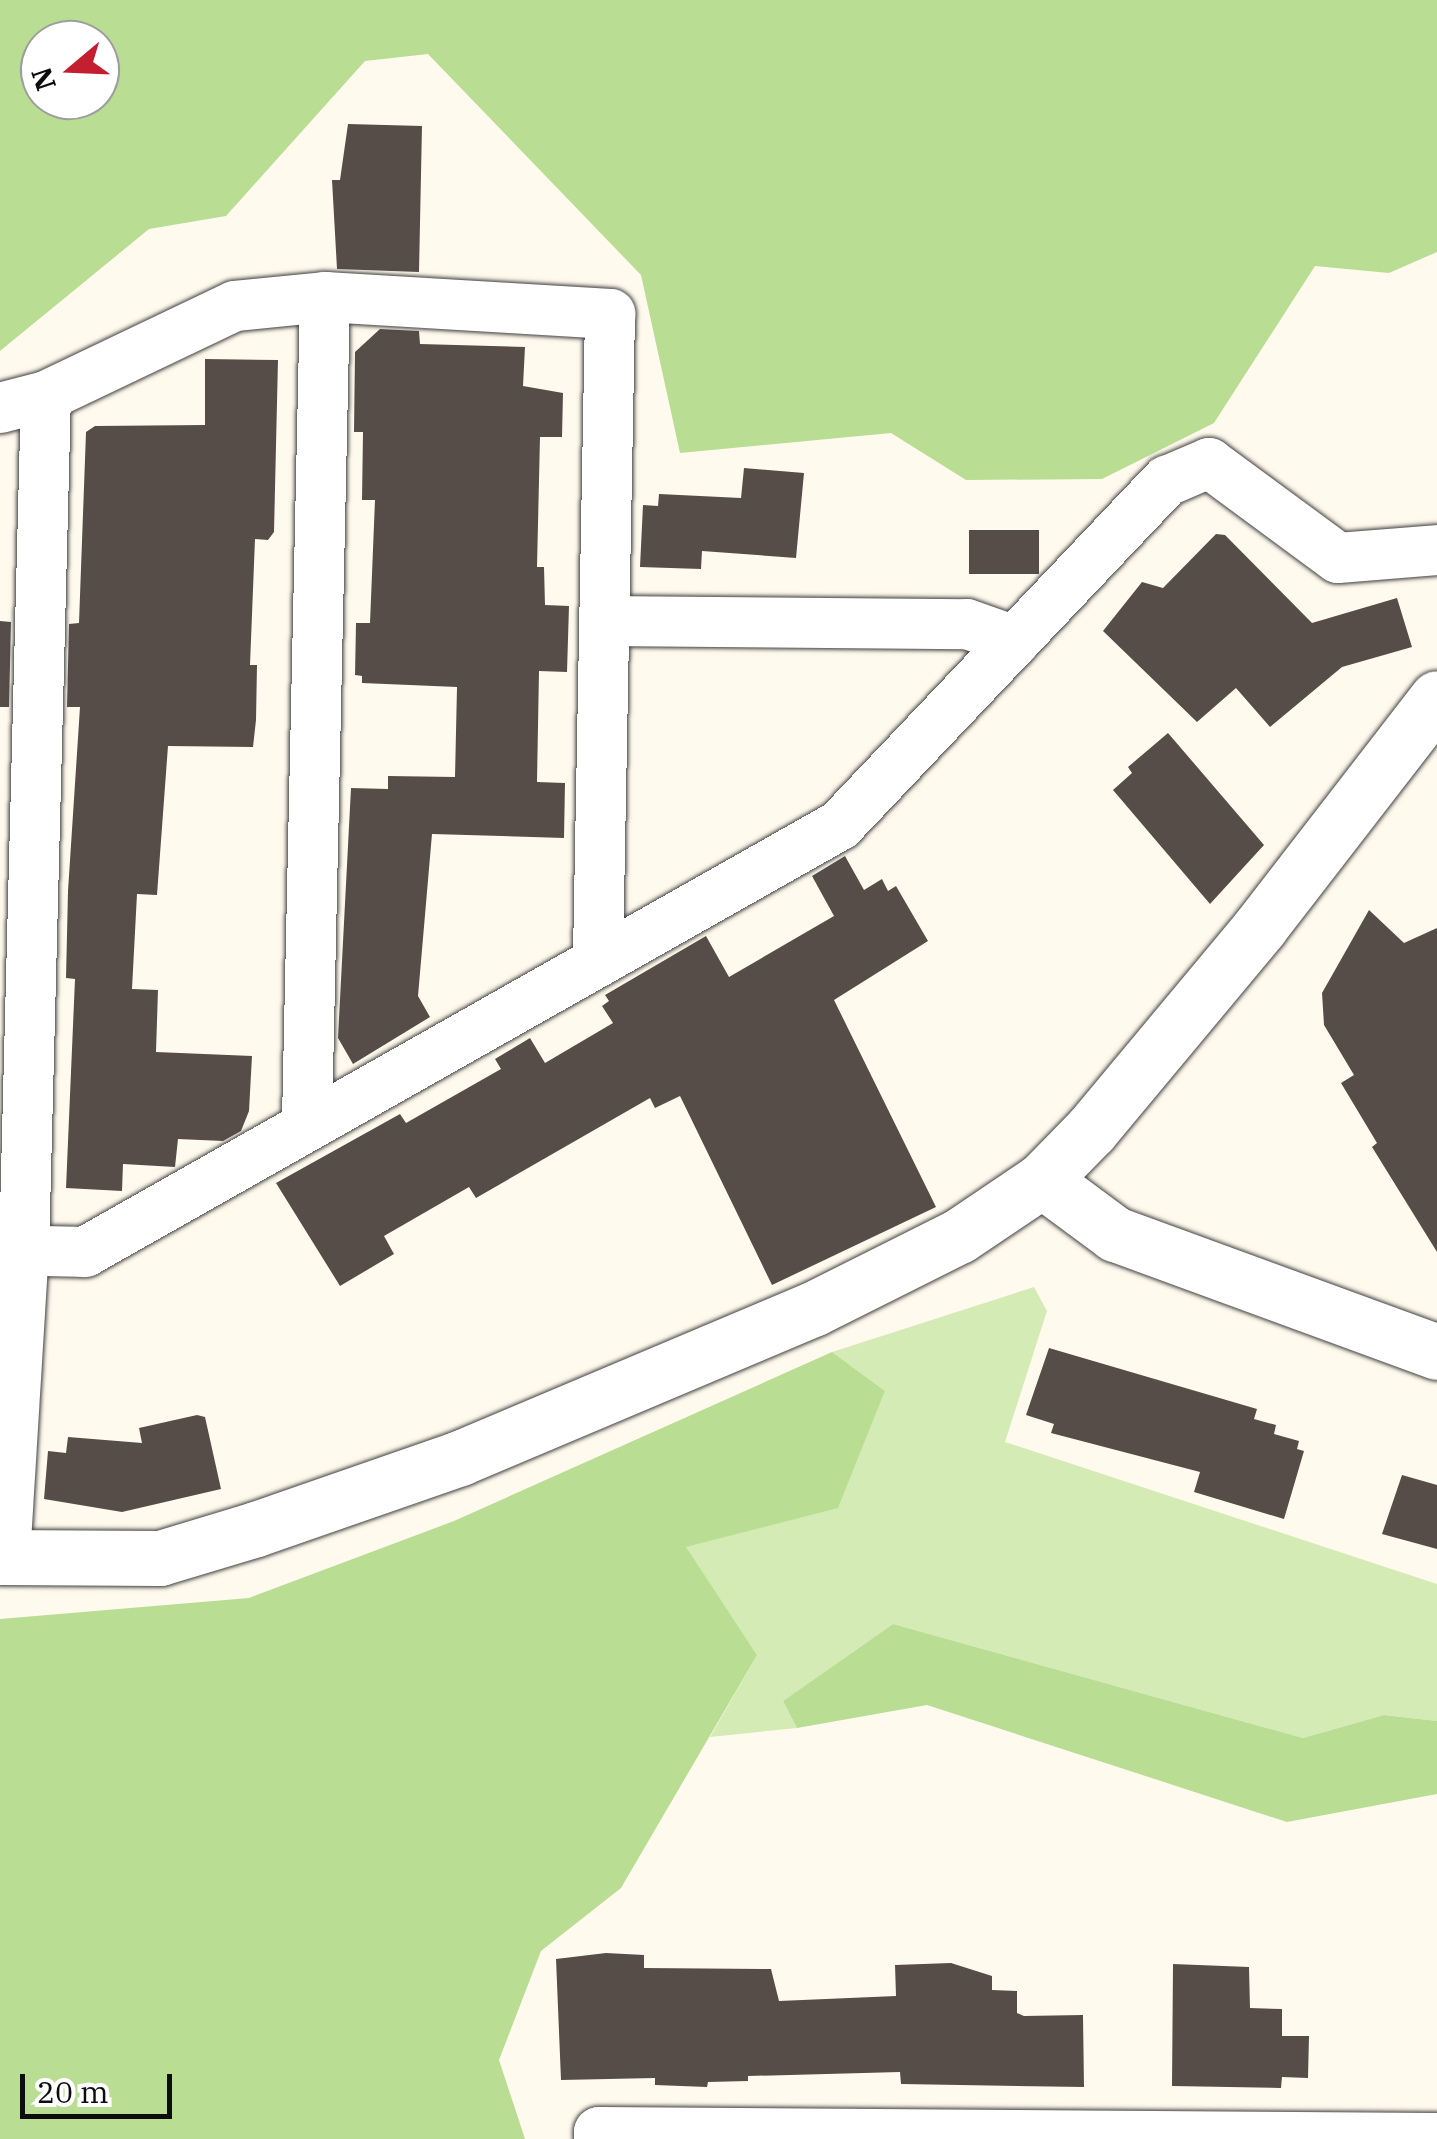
<!DOCTYPE html>
<html>
<head>
<meta charset="utf-8">
<style>
  body { margin:0 }
  #map { position:relative; width:1437px; height:2139px; overflow:hidden; background:#fffaed; font-family:"IBM Plex Serif",serif }
  div>[style] { position:absolute }
  .green>* { inset:0; background:#d5ebb5 }
  .forest>* { inset:0; background:#b9dd93 }
  .building>* { inset:0; background:#564d49; transform-origin:0 0 }
  .roads { filter:drop-shadow(0 0 2px #404040) drop-shadow(0 0 2px #404040) }
  .minor>* { height:50px; margin:-25px; padding:0 25px; transform-origin:25px; border-radius:25px; background:#fff }
  .tertiary>* { height:55px; margin:-27.5px; padding:0 27.5px; transform-origin:27.5px; border-radius:27.5px; background:#fff }
  span { translate:-50% -50%; white-space:nowrap; text-align:center; line-height:1.15; -webkit-text-stroke:10px #fff; paint-order:stroke }
  .north { position:absolute; left:20px; top:20px; width:100px; height:100px; box-sizing:border-box; background:#fff; border:2px solid #9e9e9e; border-radius:50%; rotate:251deg; font-size:28px; font-weight:700; line-height:40px; text-align:center; color:#0d0d0d }
  .north::after { content:''; display:block; margin:auto; width:35px; height:45px; background:#c41e31; clip-path:polygon(50% 0,100% 100%,50% 72%,0 100%) }
  .scale { position:absolute; left:20px; top:2074px; width:152px; height:45px; box-sizing:border-box; border:5px solid #0d0d0d; border-top:0; padding-left:12px; font-size:30px; line-height:35px; white-space:nowrap; color:#0d0d0d; -webkit-text-stroke:8px #fff; paint-order:stroke }
</style>
</head>
<body>
<div id="map">
  <div class="green">
    <div style="clip-path:polygon(1034px 1287px,1047px 1311px,1005px 1442px,1437px 1584px,1437px 1721px,1384px 1715px,1303px 1738px,893px 1624px,783px 1701px,797px 1728px,710px 1737px,757px 1655px,685px 1547px,838px 1507px,885px 1391px,832px 1352px)"></div>
  </div>
  <div class="forest">
    <div style="clip-path:polygon(evenodd,0 0,1437px 0,1437px 252px,1389px 273px,1315px 266px,1214px 423px,1102px 479px,966px 480px,891px 433px,680px 453px,641px 275px,428px 54px,365px 61px,226px 216px,149px 229px,0 351px,0 0,100px 40px,100px 100px,40px 100px,40px 40px,100px 40px)"></div>
    <div style="clip-path:polygon(832px 1352px,885px 1391px,838px 1508px,686px 1547px,757px 1655px,621px 1888px,541px 1951px,499px 2060px,525px 2139px,0 2139px,0 1619px,249px 1598px,454px 1521px)"></div>
    <div style="clip-path:polygon(893px 1624px,1303px 1738px,1384px 1715px,1437px 1721px,1437px 1794px,1287px 1822px,927px 1705px,797px 1728px,783px 1701px)"></div>
  </div>
  <div class="building">
    <div style="clip-path:polygon(348px 124px,422px 126px,419px 272px,337px 269px,332px 180px,340px 180px)"></div>
    <div style="clip-path:polygon(380px 329px,419px 331px,420px 344px,525px 347px,523px 386px,563px 393px,562px 437px,540px 437px,537px 567px,544px 567px,545px 605px,569px 606px,567px 672px,539px 671px,537px 782px,565px 783px,564px 838px,432px 834px,418px 996px,430px 1017px,353px 1064px,338px 1038px,351px 788px,388px 789px,388px 776px,455px 777px,457px 687px,362px 683px,362px 676px,355px 675px,356px 623px,370px 623px,375px 500px,362px 500px,363px 432px,354px 432px,355px 352px)"></div>
    <div style="clip-path:polygon(205px 359px,278px 360px,274px 532px,268px 540px,255px 539px,250px 665px,257px 665px,256px 720px,253px 747px,168px 746px,157px 895px,137px 894px,132px 989px,158px 990px,156px 1052px,252px 1056px,249px 1111px,241px 1131px,223px 1141px,178px 1139px,175px 1167px,123px 1164px,122px 1191px,66px 1188px,75px 979px,66px 978px,68px 891px,80px 707px,67px 707px,69px 624px,79px 623px,86px 432px,95px 426px,205px 425px)"></div>
    <div style="clip-path:polygon(744px 468px,804px 473px,796px 558px,702px 551px,701px 569px,640px 567px,643px 505px,658px 506px,659px 494px,741px 498px)"></div>
    <div style="left:969px;top:530px;width:70px;height:44px"></div>
    <div style="clip-path:polygon(1216px 534px,1225px 535px,1312px 623px,1397px 598px,1412px 647px,1342px 667px,1270px 727px,1236px 688px,1197px 722px,1103px 631px,1142px 582px,1163px 588px)"></div>
    <div style="clip-path:polygon(0 621px,11px 622px,9px 707px,0 707px)"></div>
    <div style="clip-path:polygon(1168px 733px,1264px 845px,1210px 904px,1113px 790px,1132px 773px,1128px 767px)"></div>
    <div style="clip-path:polygon(845px 856px,864px 890px,882px 879px,888px 891px,896px 886px,928px 941px,834px 1000px,936px 1207px,772px 1285px,680px 1096px,655px 1108px,650px 1098px,476px 1198px,469px 1187px,384px 1236px,394px 1254px,340px 1286px,276px 1183px,400px 1114px,406px 1123px,501px 1069px,495px 1059px,530px 1038px,545px 1063px,613px 1023px,602px 1006px,609px 1001px,605px 995px,706px 936px,729px 977px,834px 916px,812px 876px)"></div>
    <div style="clip-path:polygon(1369px 910px,1404px 943px,1437px 928px,1437px 1252px,1372px 1147px,1377px 1143px,1341px 1083px,1354px 1075px,1324px 1025px,1322px 993px)"></div>
    <div style="clip-path:polygon(1049px 1348px,1257px 1409px,1254px 1419px,1276px 1425px,1274px 1434px,1299px 1441px,1297px 1449px,1304px 1451px,1284px 1519px,1194px 1492px,1200px 1472px,1051px 1433px,1054px 1424px,1026px 1415px)"></div>
    <div style="clip-path:polygon(197px 1415px,205px 1417px,221px 1489px,122px 1512px,44px 1499px,48px 1451px,66px 1453px,68px 1437px,142px 1443px,139px 1428px)"></div>
    <div style="clip-path:polygon(1402px 1475px,1437px 1485px,1437px 1549px,1382px 1534px)"></div>
    <div style="clip-path:polygon(606px 1953px,644px 1955px,644px 1968px,771px 1969px,779px 2001px,896px 1996px,895px 1965px,951px 1963px,992px 1976px,992px 1990px,1017px 1991px,1017px 2013px,1024px 2016px,1083px 2015px,1084px 2087px,901px 2084px,900px 2072px,748px 2076px,748px 2081px,708px 2082px,707px 2087px,655px 2085px,655px 2078px,561px 2080px,556px 1959px)"></div>
    <div style="clip-path:polygon(1173px 1964px,1249px 1967px,1250px 2008px,1282px 2009px,1282px 2036px,1309px 2036px,1308px 2078px,1282px 2077px,1281px 2088px,1172px 2086px)"></div>
  </div>
  <div class="roads">
    <div class="minor">
      <div style="left:0;top:408px;width:48px;rotate:-14.6deg"></div>
      <div style="left:46px;top:396px;width:209px;rotate:-25.5deg"></div>
      <div style="left:235px;top:306px;width:90px;rotate:-5.7deg"></div>
      <div style="left:325px;top:297px;width:286px;rotate:3.4deg"></div>
      <div style="left:610px;top:314px;width:645px;rotate:91.07deg"></div>
      <div style="left:604px;top:621px;width:363px;rotate:0.5deg"></div>
      <div style="left:967px;top:624px;width:51px;rotate:19.5deg"></div>
      <div style="left:307px;top:1121px;width:824px;rotate:-88.75deg"></div>
      <div style="left:0;top:1250px;width:85px;rotate:1.3deg"></div>
      <div style="left:85px;top:1252px;width:867px;rotate:-29.49deg"></div>
      <div style="left:840px;top:825px;width:475px;rotate:-46.5deg"></div>
      <div style="left:1167px;top:481px;width:46px;rotate:-23.2deg"></div>
      <div style="left:1209px;top:463px;width:160px;rotate:36.4deg"></div>
      <div style="left:1338px;top:558px;width:99px;rotate:-4.6deg"></div>
      <div style="left:5px;top:1558px;width:308px;rotate:-86.5deg"></div>
      <div style="left:24px;top:1251px;width:855px;rotate:-88.53deg"></div>
      <div style="left:599px;top:2139px;width:7px;rotate:-90deg"></div>
      <div style="left:599px;top:2132px;width:838px;rotate:0.41deg"></div>
    </div>
    <div class="tertiary">
      <div style="left:1042px;top:1180px;width:91px;rotate:36.5deg"></div>
      <div style="left:1115px;top:1234px;width:343px;rotate:20.1deg"></div>
      <div style="left:0;top:1557px;width:160px;rotate:0.4deg"></div>
      <div style="left:160px;top:1558px;width:100px;rotate:-16.8deg"></div>
      <div style="left:256px;top:1529px;width:216px;rotate:-19.2deg"></div>
      <div style="left:460px;top:1458px;width:383px;rotate:-22.9deg"></div>
      <div style="left:813px;top:1309px;width:163px;rotate:-26.6deg"></div>
      <div style="left:959px;top:1236px;width:100px;rotate:-34deg"></div>
      <div style="left:1042px;top:1180px;width:70px;rotate:-45.6deg"></div>
      <div style="left:1091px;top:1130px;width:264px;rotate:-50.2deg"></div>
      <div style="left:1260px;top:927px;width:289px;rotate:-52.3deg"></div>
    </div>
  </div>
  <div class="north">N</div>
  <div class="scale">20 m</div>
</div>
</body>
</html>
